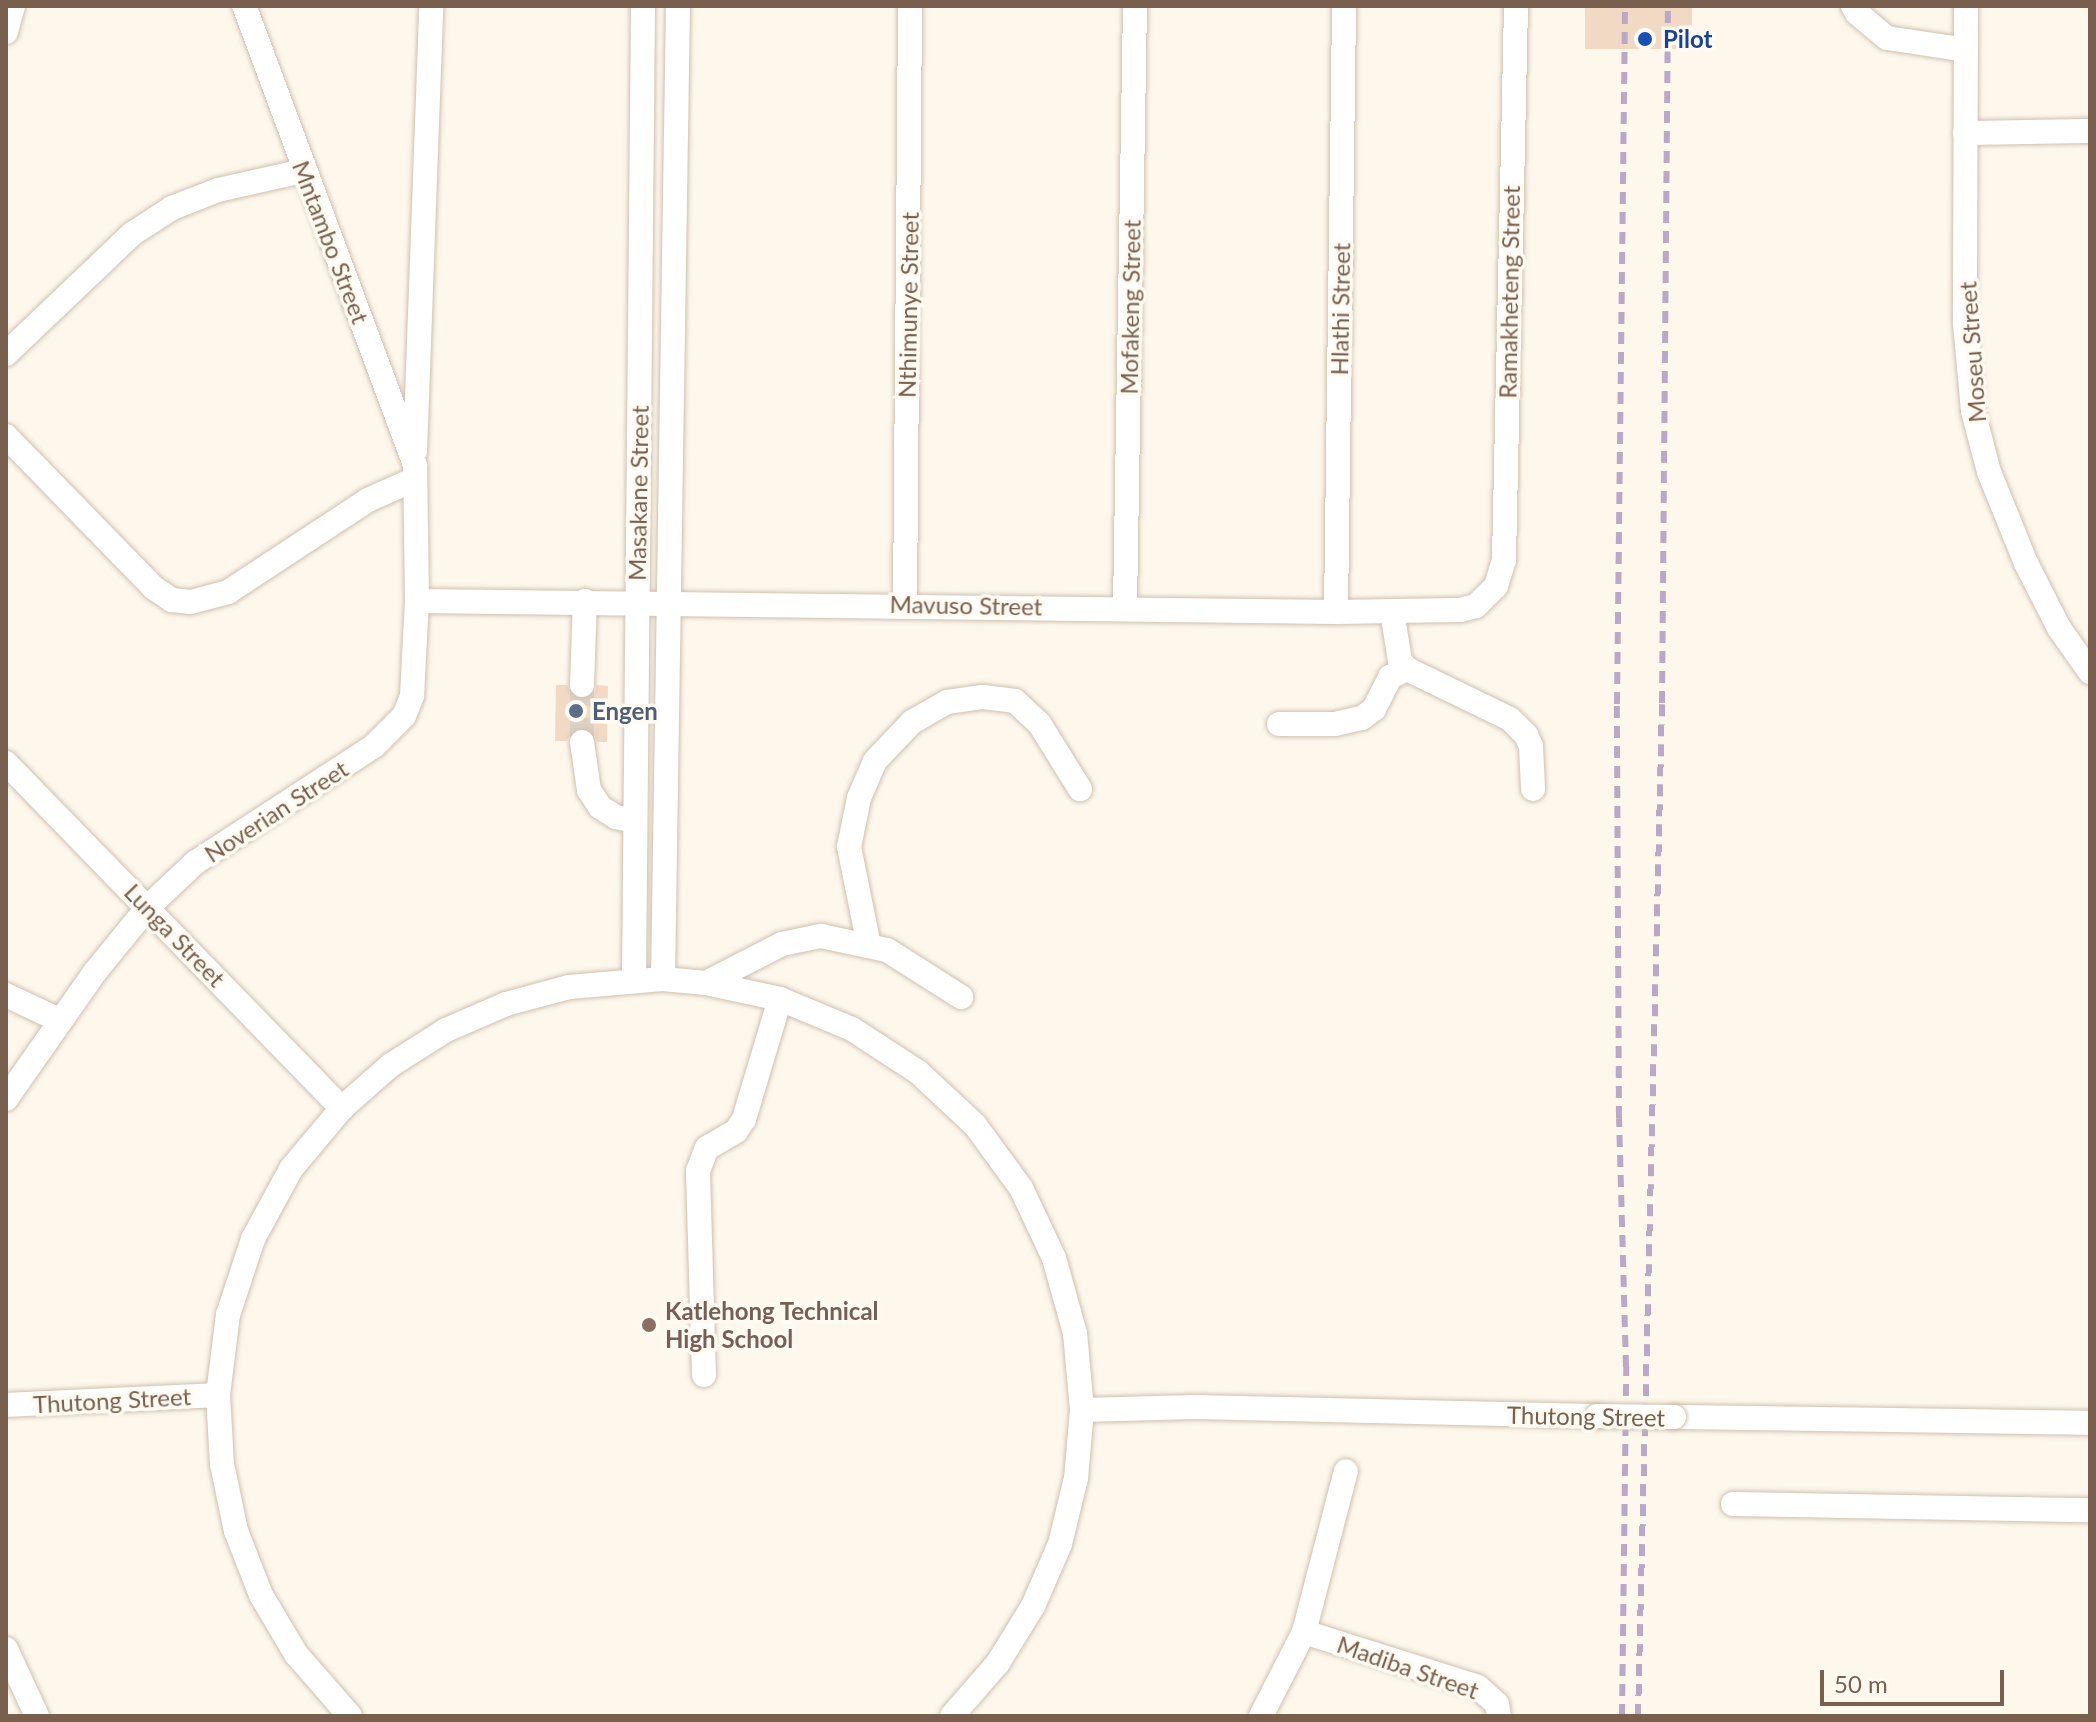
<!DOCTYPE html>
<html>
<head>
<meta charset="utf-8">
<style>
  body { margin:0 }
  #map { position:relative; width:2096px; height:1722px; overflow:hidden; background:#fdf7ec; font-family:Lato,sans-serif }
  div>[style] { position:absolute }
  .building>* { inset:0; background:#f2d9c3; transform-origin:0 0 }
  .minor-tunnel>* { height:24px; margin-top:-12px; transform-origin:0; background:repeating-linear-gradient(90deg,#dcd1c4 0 24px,transparent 0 36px) }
  .roads { filter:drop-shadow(0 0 2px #d0c0b0) drop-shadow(0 0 2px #d0c0b0) }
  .minor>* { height:24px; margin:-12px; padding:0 12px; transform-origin:12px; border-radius:12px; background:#fff }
  .rail>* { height:6px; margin-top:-3px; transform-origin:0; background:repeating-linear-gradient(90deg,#bba8c8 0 12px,transparent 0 20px) }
  .bridges { filter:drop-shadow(0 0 2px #d0c0b0) drop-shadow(0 0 2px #d0c0b0) }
  .minor-bridge>* { height:24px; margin:-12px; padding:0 12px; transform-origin:12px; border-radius:12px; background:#fff }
  .dots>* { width:22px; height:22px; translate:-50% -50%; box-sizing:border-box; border:4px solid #fffbf3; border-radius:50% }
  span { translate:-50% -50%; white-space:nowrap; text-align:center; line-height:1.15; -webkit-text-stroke:7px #fffbf3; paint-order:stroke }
  .transit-label { font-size:24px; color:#164399; font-weight:700 }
  .left { translate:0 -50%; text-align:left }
  .street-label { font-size:24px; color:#795f4d }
  .service-label { font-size:24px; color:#4e5e75; font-weight:700 }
  .education-label { font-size:24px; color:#785e54; font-weight:700 }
  .frame { position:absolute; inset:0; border:8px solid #795f4d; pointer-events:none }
  .scale { position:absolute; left:1820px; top:1670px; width:184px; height:36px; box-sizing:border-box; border:4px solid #795f4d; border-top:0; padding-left:10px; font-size:24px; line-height:28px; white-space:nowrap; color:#795f4d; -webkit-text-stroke:6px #fffbf3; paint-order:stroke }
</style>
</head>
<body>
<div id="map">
  <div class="building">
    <div style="left:1585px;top:6px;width:107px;height:43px"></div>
    <div style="clip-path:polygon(556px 685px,567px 685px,573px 697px,582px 700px,594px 694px,597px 685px,608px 686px,607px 742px,597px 742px,593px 732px,581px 727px,572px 731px,567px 741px,555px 741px)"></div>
  </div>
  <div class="minor-tunnel">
    <div style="left:582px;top:742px;width:57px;rotate:-90deg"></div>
  </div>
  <div class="roads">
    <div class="minor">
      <div style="left:1853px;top:6px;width:8px;rotate:60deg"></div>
      <div style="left:1857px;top:13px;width:39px;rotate:40deg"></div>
      <div style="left:1887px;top:38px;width:80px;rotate:8.6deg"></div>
      <div style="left:1966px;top:6px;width:317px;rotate:90.2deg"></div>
      <div style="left:1965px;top:323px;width:88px;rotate:84.8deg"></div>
      <div style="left:1973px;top:411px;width:63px;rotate:75.3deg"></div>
      <div style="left:1989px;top:472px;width:98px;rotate:67.9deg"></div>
      <div style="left:2026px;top:563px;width:73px;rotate:63.1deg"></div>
      <div style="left:2059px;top:628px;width:54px;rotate:54.8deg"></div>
      <div style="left:6px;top:32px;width:27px;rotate:-75deg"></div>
      <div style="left:1965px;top:133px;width:125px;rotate:-0.9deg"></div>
      <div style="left:6px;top:354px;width:174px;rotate:-43.6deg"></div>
      <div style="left:132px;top:234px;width:48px;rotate:-33deg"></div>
      <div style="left:172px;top:208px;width:49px;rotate:-21.4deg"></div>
      <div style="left:218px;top:190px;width:87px;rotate:-12.6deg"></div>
      <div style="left:6px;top:436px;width:212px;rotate:45.8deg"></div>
      <div style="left:154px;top:588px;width:22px;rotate:34deg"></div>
      <div style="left:172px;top:600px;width:19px;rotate:6deg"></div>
      <div style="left:191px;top:602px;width:38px;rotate:-15deg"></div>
      <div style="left:228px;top:592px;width:168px;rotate:-33.3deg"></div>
      <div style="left:368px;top:500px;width:51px;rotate:-24.1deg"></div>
      <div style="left:415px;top:451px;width:445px;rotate:-87.9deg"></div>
      <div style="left:417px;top:601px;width:919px;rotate:0.69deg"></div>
      <div style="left:1336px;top:612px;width:124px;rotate:-0.9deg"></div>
      <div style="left:1460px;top:610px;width:16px;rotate:-14deg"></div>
      <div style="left:1476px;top:606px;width:28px;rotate:-45deg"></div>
      <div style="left:1496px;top:586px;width:27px;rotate:-73deg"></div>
      <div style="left:1504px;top:560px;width:554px;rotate:-88.76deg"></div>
      <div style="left:905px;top:605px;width:599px;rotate:-89.52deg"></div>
      <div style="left:1125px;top:607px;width:601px;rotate:-89.05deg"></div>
      <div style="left:1392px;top:611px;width:51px;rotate:80.9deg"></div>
      <div style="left:1400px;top:661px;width:11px;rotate:49deg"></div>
      <div style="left:1407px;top:669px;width:114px;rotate:25.9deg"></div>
      <div style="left:1510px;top:719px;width:23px;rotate:45deg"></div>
      <div style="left:1526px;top:735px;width:12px;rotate:66deg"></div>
      <div style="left:1531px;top:746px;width:43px;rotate:87.3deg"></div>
      <div style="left:1336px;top:612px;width:606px;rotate:-89.24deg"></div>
      <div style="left:582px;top:685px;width:84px;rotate:-88deg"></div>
      <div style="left:1279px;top:724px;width:56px"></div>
      <div style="left:1335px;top:724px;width:28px;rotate:-13deg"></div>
      <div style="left:1362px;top:718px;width:15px;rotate:-37deg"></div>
      <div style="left:1374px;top:709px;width:36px;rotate:-63deg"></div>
      <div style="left:1390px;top:677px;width:19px;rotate:-25deg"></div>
      <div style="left:582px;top:742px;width:49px;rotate:81.7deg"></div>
      <div style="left:589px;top:790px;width:20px;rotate:57deg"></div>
      <div style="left:600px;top:807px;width:19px;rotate:32deg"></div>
      <div style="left:616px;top:817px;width:19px;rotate:12deg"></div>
      <div style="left:6px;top:763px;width:482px;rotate:45.8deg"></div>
      <div style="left:869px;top:946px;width:101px;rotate:-101.4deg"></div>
      <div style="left:849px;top:847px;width:50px;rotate:-78.5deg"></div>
      <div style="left:859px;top:798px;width:40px;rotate:-66.6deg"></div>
      <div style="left:875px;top:761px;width:54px;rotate:-46.5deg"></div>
      <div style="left:912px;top:722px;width:40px;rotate:-29.7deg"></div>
      <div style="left:947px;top:702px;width:36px;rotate:-8deg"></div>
      <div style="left:983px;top:697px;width:32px;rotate:7deg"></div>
      <div style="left:1015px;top:701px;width:33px;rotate:43deg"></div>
      <div style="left:1039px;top:723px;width:78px;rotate:58.2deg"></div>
      <div style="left:634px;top:979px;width:973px;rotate:-89.47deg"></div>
      <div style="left:663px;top:979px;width:973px;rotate:-89.12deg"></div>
      <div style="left:706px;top:983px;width:85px;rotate:-27.2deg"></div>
      <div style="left:782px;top:944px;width:40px;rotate:-12deg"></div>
      <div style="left:821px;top:936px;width:67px;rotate:12deg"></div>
      <div style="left:887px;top:950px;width:88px;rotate:32.4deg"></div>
      <div style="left:6px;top:995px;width:59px;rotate:25.3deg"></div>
      <div style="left:6px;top:1099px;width:155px;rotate:-55deg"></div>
      <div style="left:95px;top:972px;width:84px;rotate:-50.8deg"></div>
      <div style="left:148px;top:907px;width:66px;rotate:-43.2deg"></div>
      <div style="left:196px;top:862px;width:212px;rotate:-33.1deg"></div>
      <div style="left:374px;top:746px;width:42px;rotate:-45deg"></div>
      <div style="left:404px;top:716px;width:22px;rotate:-68deg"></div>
      <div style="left:412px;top:696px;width:95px;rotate:-87deg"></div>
      <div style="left:417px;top:601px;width:136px;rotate:-90.8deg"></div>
      <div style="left:415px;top:465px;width:490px;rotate:-110.4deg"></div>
      <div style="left:704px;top:1375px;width:204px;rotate:-91.7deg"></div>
      <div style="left:698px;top:1171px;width:25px;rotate:-69deg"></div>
      <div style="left:707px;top:1148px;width:34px;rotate:-30deg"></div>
      <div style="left:736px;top:1131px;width:14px;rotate:-56deg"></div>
      <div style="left:744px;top:1119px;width:125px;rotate:-73.3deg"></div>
      <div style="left:6px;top:1405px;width:212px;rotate:-2.7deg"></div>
      <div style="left:1082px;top:1410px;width:113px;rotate:-1.5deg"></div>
      <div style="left:1195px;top:1407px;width:402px;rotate:1.3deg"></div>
      <div style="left:1674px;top:1417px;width:416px;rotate:0.8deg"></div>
      <div style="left:1733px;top:1504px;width:357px;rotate:1deg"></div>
      <div style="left:1304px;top:1632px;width:182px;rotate:17.5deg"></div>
      <div style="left:1478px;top:1687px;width:25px;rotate:42deg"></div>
      <div style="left:1497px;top:1704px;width:12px;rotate:81deg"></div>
      <div style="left:6px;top:1649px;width:74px;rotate:65.2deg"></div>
      <div style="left:350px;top:1716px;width:82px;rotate:-131.1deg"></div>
      <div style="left:296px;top:1654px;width:69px;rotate:-120.7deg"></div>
      <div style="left:261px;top:1595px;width:69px;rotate:-111.3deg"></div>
      <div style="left:236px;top:1531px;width:68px;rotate:-101.8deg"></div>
      <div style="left:222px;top:1464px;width:69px;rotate:-93.3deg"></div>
      <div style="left:218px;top:1395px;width:81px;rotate:-82.9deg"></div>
      <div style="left:228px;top:1315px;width:80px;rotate:-71.8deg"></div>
      <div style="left:253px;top:1239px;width:80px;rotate:-61.5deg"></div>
      <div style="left:291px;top:1169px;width:80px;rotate:-50.1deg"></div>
      <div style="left:342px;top:1108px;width:65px;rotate:-41.3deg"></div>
      <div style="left:391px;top:1065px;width:65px;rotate:-32.5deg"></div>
      <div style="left:446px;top:1030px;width:65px;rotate:-23.4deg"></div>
      <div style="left:506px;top:1004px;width:65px;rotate:-15.1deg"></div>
      <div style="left:569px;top:987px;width:94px;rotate:-4.9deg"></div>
      <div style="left:663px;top:979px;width:43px;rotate:5.3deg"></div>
      <div style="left:706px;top:983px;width:76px;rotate:12.2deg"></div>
      <div style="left:780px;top:999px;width:78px;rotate:22.6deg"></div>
      <div style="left:852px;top:1029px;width:79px;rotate:33.1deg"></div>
      <div style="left:918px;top:1072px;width:78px;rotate:42.9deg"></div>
      <div style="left:975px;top:1125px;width:78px;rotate:53.9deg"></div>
      <div style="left:1021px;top:1188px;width:77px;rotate:64.8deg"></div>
      <div style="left:1054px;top:1258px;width:78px;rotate:74.4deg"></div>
      <div style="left:1075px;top:1333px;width:77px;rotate:84.8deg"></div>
      <div style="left:1082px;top:1410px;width:68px;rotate:95deg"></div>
      <div style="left:1076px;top:1478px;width:68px;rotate:103.6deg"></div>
      <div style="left:1060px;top:1544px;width:68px;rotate:113.5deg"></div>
      <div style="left:1033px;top:1606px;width:67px;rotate:121.6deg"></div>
      <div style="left:998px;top:1663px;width:70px;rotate:131deg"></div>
      <div style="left:1261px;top:1716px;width:94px;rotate:-62.9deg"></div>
      <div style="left:1304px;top:1632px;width:166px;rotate:-75.4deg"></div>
    </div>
  </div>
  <div class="rail">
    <div style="left:1622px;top:1716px;width:349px;rotate:-89.3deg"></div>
    <div style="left:1626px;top:1367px;width:249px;rotate:-91.6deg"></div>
    <div style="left:1619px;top:1118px;width:414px;rotate:-90.3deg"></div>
    <div style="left:1617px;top:704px;width:698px;rotate:-89.34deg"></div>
    <div style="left:1638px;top:1716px;width:1013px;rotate:-88.64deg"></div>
    <div style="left:1662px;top:703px;width:697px;rotate:-89.51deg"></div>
  </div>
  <div class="bridges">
    <div class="minor-bridge">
      <div style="left:1597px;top:1416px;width:77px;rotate:0.7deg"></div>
    </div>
  </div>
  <div class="dots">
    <div style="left:1645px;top:39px;background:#1a4fb4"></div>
    <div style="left:576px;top:711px;background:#5c6f8a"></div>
    <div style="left:649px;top:1325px;background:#8d6e63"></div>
  </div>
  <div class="transit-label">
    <span class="left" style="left:1663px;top:39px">Pilot</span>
  </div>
  <div class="street-label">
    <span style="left:331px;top:242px;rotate:69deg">Mntambo Street</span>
    <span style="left:1509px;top:292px;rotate:-89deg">Ramakheteng Street</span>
    <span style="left:908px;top:305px;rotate:-89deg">Nthimunye Street</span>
    <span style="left:1130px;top:307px;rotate:-89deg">Mofakeng Street</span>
    <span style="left:1340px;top:309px;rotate:-89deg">Hlathi Street</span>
    <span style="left:1972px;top:352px;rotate:-94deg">Moseu Street</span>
    <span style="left:638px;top:493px;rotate:-89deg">Masakane Street</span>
    <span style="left:966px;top:605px;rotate:1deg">Mavuso Street</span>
    <span style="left:276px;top:811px;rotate:-33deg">Noverian Street</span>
    <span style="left:175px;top:935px;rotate:46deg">Lunga Street</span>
    <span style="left:112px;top:1400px;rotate:-3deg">Thutong Street</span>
    <span style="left:1586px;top:1416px;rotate:1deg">Thutong Street</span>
    <span style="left:1408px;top:1667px;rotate:19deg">Madiba Street</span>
  </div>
  <div class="service-label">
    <span class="left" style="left:592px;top:711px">Engen</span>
  </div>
  <div class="education-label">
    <span class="left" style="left:665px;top:1325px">Katlehong Technical<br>High School</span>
  </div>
  <div class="frame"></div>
  <div class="scale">50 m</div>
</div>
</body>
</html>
